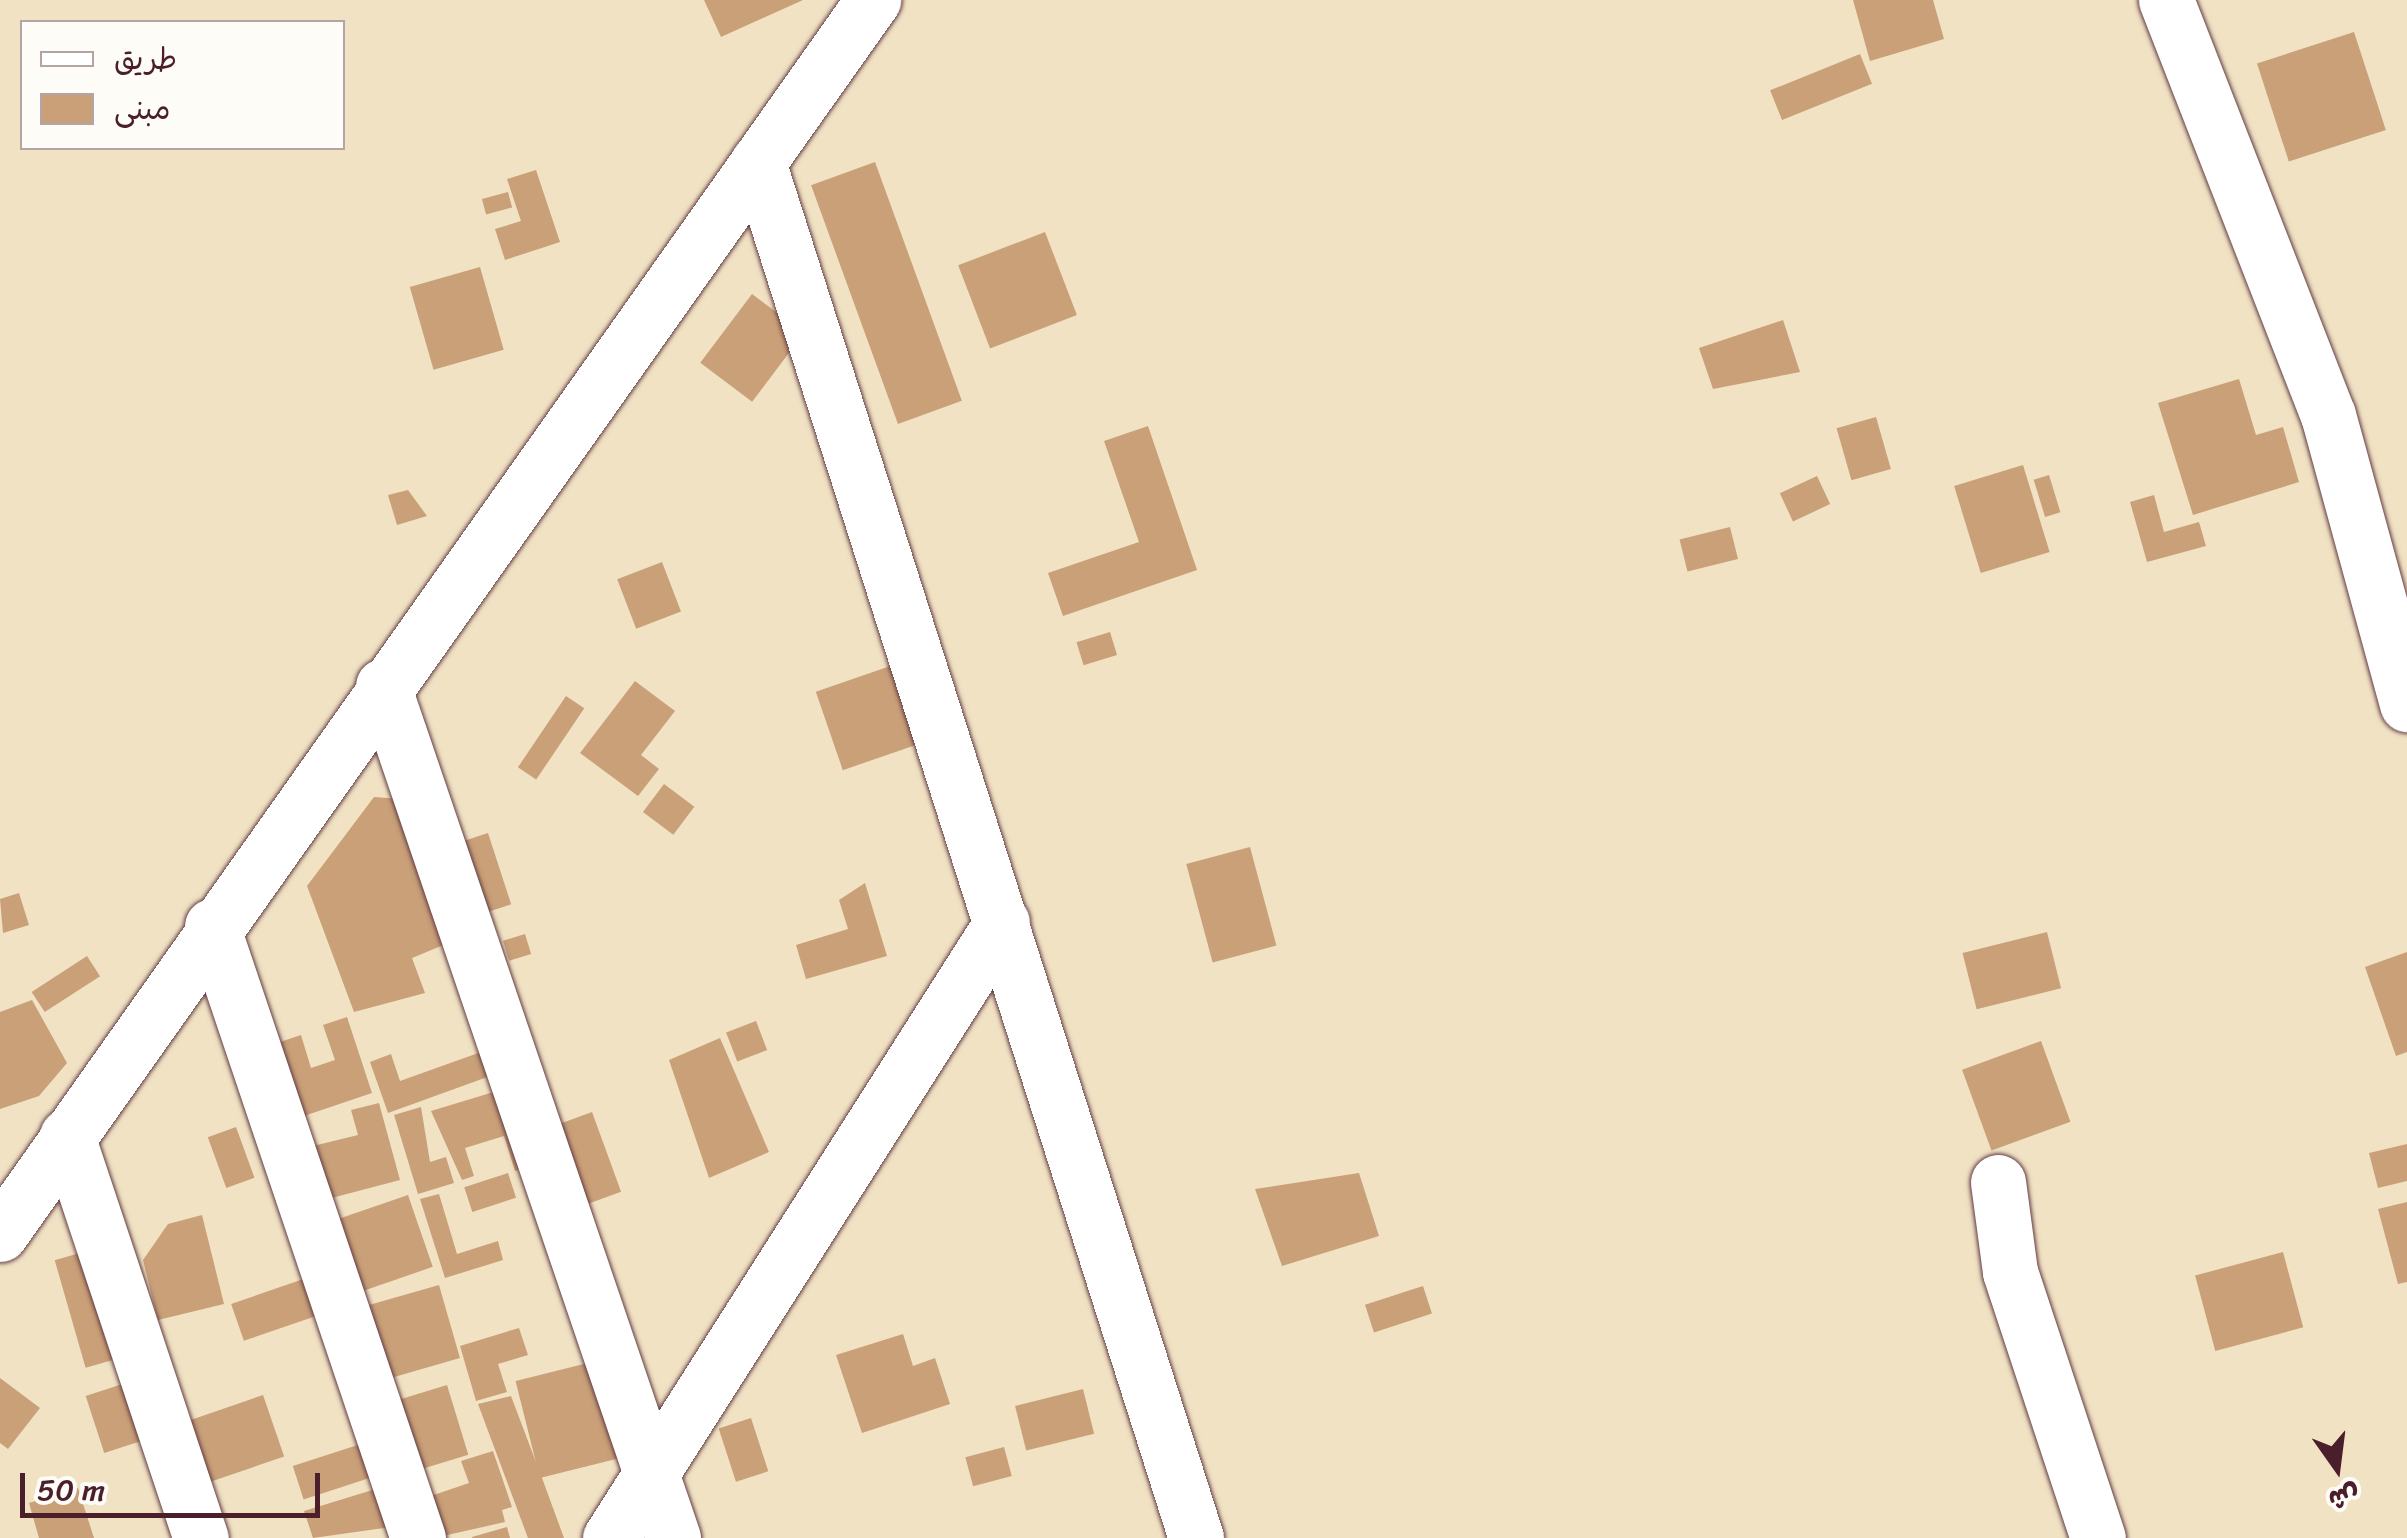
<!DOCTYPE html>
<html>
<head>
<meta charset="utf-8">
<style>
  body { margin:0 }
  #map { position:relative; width:2407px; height:1538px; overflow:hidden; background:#f1e2c4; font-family:Sriracha,"Playpen Sans Arabic",sans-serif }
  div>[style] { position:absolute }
  .building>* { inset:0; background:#c9a078; transform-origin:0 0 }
  .roads { filter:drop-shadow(0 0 2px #633c42) drop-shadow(0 0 2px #633c42) }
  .minor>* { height:55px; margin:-27.5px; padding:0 27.5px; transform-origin:27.5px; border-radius:27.5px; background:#fff }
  span { translate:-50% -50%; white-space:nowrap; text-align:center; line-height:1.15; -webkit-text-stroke:8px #fdfcf7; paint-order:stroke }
  .legend { position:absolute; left:20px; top:20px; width:325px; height:130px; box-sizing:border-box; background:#fdfcf7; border:2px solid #b5a4a5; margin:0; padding:12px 18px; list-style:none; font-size:30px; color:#4a1f2b }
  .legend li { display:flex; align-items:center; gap:20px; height:50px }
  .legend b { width:50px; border:2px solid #b5a4a5 }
  .north { position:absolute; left:2287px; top:1418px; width:100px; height:100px; -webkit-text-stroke:8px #fdfcf7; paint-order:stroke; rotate:166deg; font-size:28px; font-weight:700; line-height:40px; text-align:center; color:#4a1f2b }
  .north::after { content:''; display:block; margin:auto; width:35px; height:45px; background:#4a1f2b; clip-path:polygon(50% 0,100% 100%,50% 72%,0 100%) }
  .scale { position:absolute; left:20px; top:1473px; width:300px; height:45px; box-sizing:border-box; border:5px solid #4a1f2b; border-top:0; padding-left:12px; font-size:30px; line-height:35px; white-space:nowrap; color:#4a1f2b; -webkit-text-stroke:8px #fdfcf7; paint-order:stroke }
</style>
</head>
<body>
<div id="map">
  <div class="building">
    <div style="clip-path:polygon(704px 0,803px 0,721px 37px)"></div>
    <div style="clip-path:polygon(1853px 0,1933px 0,1944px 39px,1870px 61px)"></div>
    <div style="left:2354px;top:32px;width:103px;height:102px;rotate:72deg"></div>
    <div style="left:1860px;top:54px;width:32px;height:97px;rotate:68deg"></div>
    <div style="left:875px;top:162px;width:254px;height:68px;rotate:70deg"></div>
    <div style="clip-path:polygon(536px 170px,560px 242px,505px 260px,495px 229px,521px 221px,507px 179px)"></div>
    <div style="left:508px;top:192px;width:16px;height:27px;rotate:75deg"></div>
    <div style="left:1045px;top:232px;width:89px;height:93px;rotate:69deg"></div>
    <div style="left:480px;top:267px;width:86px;height:73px;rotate:74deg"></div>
    <div style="left:752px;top:294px;width:65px;height:86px;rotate:37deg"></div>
    <div style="clip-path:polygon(1783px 320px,1800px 372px,1713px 389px,1699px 348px)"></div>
    <div style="clip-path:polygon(2239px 379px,2256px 435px,2283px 427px,2299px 482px,2193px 515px,2158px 403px)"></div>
    <div style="left:1876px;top:417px;width:54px;height:41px;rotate:74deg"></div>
    <div style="clip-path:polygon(1148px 426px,1197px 570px,1063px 616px,1048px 573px,1139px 542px,1104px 441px)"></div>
    <div style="left:2023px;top:465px;width:91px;height:72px;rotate:73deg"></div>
    <div style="left:2049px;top:475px;width:39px;height:16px;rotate:73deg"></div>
    <div style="left:1817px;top:476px;width:31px;height:41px;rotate:65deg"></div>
    <div style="clip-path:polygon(408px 490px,427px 516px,397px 525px,388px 495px)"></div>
    <div style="clip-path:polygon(2154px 495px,2164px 532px,2199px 522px,2206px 546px,2147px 562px,2130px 502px)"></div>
    <div style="left:1730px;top:527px;width:33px;height:52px;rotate:76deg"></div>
    <div style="left:662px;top:562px;width:53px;height:48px;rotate:69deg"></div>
    <div style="left:1110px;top:632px;width:24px;height:35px;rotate:73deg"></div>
    <div style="left:899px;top:663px;width:83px;height:88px;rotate:71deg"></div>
    <div style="clip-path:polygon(635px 681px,675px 711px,641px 755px,659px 769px,638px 796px,580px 753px)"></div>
    <div style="left:566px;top:696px;width:22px;height:86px;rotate:34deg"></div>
    <div style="left:664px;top:784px;width:38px;height:35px;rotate:37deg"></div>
    <div style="clip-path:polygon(374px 797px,401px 799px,458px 939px,412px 958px,425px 993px,354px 1012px,307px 886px)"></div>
    <div style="left:488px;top:833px;width:75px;height:24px;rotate:72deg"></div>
    <div style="left:1250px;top:847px;width:102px;height:66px;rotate:75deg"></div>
    <div style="clip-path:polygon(865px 883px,887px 956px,806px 979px,796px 945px,848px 929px,839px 900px)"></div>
    <div style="clip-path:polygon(19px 893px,29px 925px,3px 933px,0 899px)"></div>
    <div style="left:2047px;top:932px;width:58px;height:87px;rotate:76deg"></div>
    <div style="left:525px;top:934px;width:21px;height:23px;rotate:73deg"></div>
    <div style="clip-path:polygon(2407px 952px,2407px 1052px,2396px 1056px,2365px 967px)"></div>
    <div style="left:87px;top:956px;width:24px;height:66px;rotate:57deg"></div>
    <div style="clip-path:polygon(32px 1000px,67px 1063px,39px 1096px,0 1109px,0 1012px)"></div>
    <div style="clip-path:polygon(347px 1017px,372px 1093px,295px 1119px,271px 1045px,301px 1035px,311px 1068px,335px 1060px,323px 1025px)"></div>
    <div style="left:756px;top:1021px;width:31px;height:32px;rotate:69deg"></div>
    <div style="clip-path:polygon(720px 1038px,769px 1152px,709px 1178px,669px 1060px)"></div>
    <div style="left:2041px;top:1041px;width:86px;height:84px;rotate:70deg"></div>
    <div style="clip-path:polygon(495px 1047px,504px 1071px,388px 1113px,370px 1062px,391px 1054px,400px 1081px)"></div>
    <div style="clip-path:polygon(513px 1086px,538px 1164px,515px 1171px,504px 1136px,465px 1148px,474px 1176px,462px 1180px,431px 1111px)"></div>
    <div style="clip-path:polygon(379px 1103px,400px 1180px,324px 1200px,309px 1147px,358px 1135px,351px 1110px)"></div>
    <div style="clip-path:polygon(421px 1107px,430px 1162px,446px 1157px,454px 1183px,418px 1194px,394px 1115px)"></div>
    <div style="left:592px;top:1112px;width:85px;height:43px;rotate:70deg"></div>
    <div style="left:236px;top:1127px;width:54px;height:30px;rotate:70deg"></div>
    <div style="clip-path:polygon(2407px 1144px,2407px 1181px,2378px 1188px,2369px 1153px)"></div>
    <div style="left:508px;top:1173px;width:26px;height:46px;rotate:72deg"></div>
    <div style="clip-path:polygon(1359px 1173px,1379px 1236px,1282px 1266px,1255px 1189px)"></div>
    <div style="clip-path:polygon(439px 1194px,457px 1254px,498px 1241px,503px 1260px,445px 1278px,420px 1199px)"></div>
    <div style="left:408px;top:1195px;width:76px;height:80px;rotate:71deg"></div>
    <div style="clip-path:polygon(2407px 1202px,2407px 1282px,2398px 1284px,2378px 1209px)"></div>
    <div style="clip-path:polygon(202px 1215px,224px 1304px,158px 1320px,143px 1260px,168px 1224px)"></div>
    <div style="left:97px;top:1248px;width:112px;height:44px;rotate:74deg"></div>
    <div style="left:2283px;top:1252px;width:78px;height:91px;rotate:75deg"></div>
    <div style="left:321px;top:1273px;width:39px;height:95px;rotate:71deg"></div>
    <div style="left:439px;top:1285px;width:76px;height:81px;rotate:74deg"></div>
    <div style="left:1423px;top:1286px;width:29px;height:61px;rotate:72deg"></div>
    <div style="clip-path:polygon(519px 1328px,528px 1355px,498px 1364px,507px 1392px,476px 1401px,460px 1346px)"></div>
    <div style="clip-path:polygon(903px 1334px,913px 1366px,935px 1358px,950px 1404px,862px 1433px,836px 1355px)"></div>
    <div style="left:600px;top:1360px;width:100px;height:87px;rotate:76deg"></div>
    <div style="clip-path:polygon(0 1378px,40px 1408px,8px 1449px,0 1443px)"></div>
    <div style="left:138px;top:1379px;width:60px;height:55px;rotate:72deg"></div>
    <div style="left:447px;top:1385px;width:73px;height:59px;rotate:73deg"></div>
    <div style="left:1083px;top:1389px;width:46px;height:70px;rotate:76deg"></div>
    <div style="left:263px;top:1395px;width:65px;height:78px;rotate:71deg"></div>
    <div style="clip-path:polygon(511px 1396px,542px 1478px,564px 1538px,528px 1538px,478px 1404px)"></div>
    <div style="left:751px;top:1418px;width:56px;height:34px;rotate:72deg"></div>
    <div style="left:367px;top:1442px;width:35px;height:78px;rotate:72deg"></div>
    <div style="left:1004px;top:1447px;width:30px;height:40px;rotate:75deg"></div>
    <div style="clip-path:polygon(493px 1451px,512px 1507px,502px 1510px,505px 1522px,434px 1538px,422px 1499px,469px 1483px,461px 1461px)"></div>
    <div style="clip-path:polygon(78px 1488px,94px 1538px,39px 1538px,29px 1503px)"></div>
    <div style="clip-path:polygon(379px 1488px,391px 1527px,313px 1538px,304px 1511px)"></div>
    <div style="clip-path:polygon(507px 1527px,510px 1538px,472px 1538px,472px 1537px)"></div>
  </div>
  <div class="roads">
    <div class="minor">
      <div style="left:2166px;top:0;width:445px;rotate:68.7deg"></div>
      <div style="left:2328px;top:415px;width:300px;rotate:74.7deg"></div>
      <div style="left:758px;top:162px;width:1444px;rotate:72.34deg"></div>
      <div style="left:383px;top:686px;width:900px;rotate:71.2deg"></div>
      <div style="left:212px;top:926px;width:646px;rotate:71.4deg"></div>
      <div style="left:67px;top:1136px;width:424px;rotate:71.6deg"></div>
      <div style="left:1998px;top:1182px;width:91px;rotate:82.4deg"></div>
      <div style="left:2010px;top:1272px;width:280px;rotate:71.7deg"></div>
      <div style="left:0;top:1234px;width:1512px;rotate:-54.72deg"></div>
      <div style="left:610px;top:1538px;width:730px;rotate:-57.53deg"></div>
    </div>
  </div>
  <ul class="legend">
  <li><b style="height:12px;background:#fff"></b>طريق</li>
  <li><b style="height:28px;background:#c9a078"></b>مبنى</li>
  </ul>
  <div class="north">ش</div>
  <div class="scale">50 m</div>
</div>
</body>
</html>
